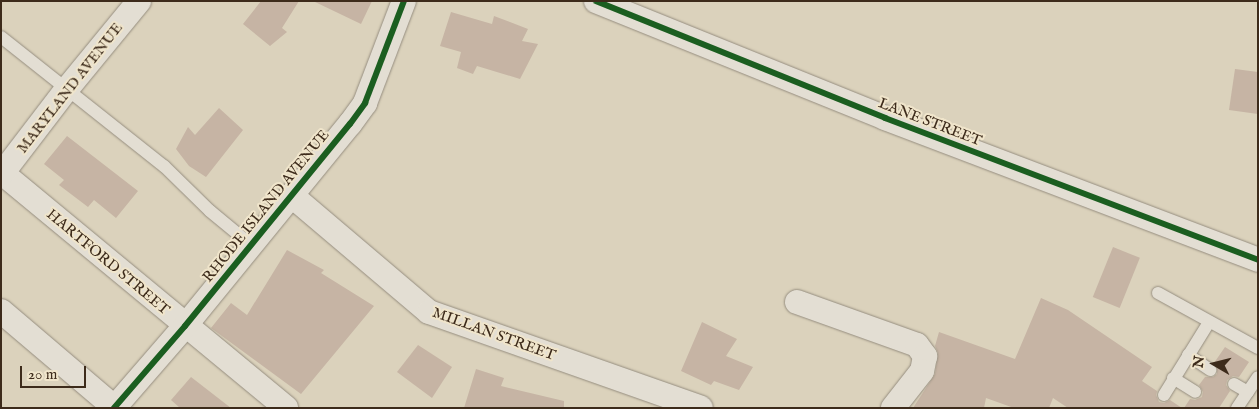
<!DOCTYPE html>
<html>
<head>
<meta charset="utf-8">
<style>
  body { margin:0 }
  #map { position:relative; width:1259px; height:409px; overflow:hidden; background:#dbd2bc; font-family:"IM FELL English",serif }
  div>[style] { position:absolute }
  .building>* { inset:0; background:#c6b4a4; transform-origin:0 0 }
  .roads { filter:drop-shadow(0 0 1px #958d7f) drop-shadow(0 0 1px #958d7f) }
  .lane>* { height:12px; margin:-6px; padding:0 6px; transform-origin:6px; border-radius:6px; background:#e3ded3 }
  .street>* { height:24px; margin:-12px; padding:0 12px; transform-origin:12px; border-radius:12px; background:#e3ded3 }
  .cycleway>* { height:6px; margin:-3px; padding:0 3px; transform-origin:3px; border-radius:3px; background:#1b5e20 }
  span { translate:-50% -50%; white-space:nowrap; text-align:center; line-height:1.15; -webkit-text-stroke:4px #f0e5cb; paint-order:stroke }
  .street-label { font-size:15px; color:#3d2b1b }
  .frame { position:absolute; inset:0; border:2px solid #3d2b1b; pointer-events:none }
  .north { position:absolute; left:1189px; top:339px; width:50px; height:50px; -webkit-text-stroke:4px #f0e5cb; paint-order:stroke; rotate:278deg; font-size:14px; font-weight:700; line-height:20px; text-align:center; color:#3d2b1b }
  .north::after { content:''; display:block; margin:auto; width:18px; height:22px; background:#3d2b1b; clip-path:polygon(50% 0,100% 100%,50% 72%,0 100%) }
  .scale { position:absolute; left:20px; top:366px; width:66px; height:22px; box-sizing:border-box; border:2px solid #3d2b1b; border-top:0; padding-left:6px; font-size:15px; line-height:18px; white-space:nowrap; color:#3d2b1b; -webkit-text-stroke:4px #f0e5cb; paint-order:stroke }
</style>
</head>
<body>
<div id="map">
  <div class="building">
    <div style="clip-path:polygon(261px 1px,299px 1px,282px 28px,287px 32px,270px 46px,243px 24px)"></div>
    <div style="clip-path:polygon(313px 1px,372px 1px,361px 24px)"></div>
    <div style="clip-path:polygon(451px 12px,492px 24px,494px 16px,528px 29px,522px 41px,538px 44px,520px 79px,477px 66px,473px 74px,457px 68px,461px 52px,440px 46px)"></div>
    <div style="clip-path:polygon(1235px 69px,1258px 72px,1258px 114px,1229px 110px)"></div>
    <div style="clip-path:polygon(219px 108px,243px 130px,206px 177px,189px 166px,176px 149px,188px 127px,195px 135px)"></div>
    <div style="clip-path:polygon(67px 136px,138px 191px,116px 218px,94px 200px,88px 207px,59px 185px,64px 180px,44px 164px)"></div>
    <div style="left:1113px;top:247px;width:29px;height:54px;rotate:22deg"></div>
    <div style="clip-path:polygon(287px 250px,324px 270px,321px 273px,374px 306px,301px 394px,211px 328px,231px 303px,247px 315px)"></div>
    <div style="clip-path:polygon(1041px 298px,1068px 310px,1152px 367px,1142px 381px,1157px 391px,1156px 395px,1159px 402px,1164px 403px,1170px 400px,1182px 408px,1068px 408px,1053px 398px,1049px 408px,1014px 408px,986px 398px,984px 408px,913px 408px,935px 374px,938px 353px,935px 346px,939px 332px,1015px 359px)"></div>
    <div style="clip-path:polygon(702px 322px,737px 339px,726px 356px,753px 367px,739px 390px,714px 381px,711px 385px,681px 371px)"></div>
    <div style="clip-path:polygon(418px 345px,452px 367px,432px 398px,397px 372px)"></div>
    <div style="clip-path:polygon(1225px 347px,1249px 362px,1239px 377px,1233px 376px,1227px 380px,1226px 385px,1230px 391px,1219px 408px,1184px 408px,1190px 399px,1195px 400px,1202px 397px,1203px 392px,1199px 385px,1205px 377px,1213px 377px,1217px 374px,1217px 367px,1214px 363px)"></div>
    <div style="clip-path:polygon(476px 369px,504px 378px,501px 386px,564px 401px,564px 408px,464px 408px)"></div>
    <div style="clip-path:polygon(191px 377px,231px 408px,180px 408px,171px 400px)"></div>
  </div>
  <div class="roads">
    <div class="lane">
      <div style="left:1px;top:37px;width:208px;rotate:38.4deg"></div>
      <div style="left:164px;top:166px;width:64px;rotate:44.4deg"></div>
      <div style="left:210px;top:211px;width:52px;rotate:39.5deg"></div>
      <div style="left:1158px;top:293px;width:114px;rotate:28.8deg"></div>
      <div style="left:1188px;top:355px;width:27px;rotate:34deg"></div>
      <div style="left:1173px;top:378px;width:26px;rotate:32deg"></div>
      <div style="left:1234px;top:384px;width:16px;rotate:30deg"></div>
      <div style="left:1164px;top:395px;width:86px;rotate:-58.3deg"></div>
      <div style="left:1237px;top:408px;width:37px;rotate:-56deg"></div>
    </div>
    <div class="street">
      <div style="left:596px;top:1px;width:312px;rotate:22deg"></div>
      <div style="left:885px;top:118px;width:399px;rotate:20.8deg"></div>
      <div style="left:1px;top:172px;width:370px;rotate:39.6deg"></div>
      <div style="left:1px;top:175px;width:107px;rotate:-52.6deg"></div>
      <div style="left:66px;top:90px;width:115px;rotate:-50.6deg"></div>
      <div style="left:291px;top:195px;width:181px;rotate:40.3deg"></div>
      <div style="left:429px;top:312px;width:288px;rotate:19.4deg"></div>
      <div style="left:797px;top:302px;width:127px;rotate:19.7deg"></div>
      <div style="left:917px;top:345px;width:14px;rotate:54deg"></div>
      <div style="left:925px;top:356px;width:15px;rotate:101deg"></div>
      <div style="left:922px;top:371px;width:47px;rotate:128.1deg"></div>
      <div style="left:1px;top:311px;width:150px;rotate:40.4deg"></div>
      <div style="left:114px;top:408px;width:108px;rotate:-49.1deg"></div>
      <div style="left:185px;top:326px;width:261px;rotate:-50.8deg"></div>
      <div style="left:350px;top:124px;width:26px;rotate:-54deg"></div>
      <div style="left:365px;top:103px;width:109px;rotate:-69.1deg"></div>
    </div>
  </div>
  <div class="cycleway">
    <div style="left:596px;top:1px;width:312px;rotate:22deg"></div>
    <div style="left:885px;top:118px;width:399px;rotate:20.8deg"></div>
    <div style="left:114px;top:408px;width:108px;rotate:-49.1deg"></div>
    <div style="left:185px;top:326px;width:261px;rotate:-50.8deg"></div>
    <div style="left:350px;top:124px;width:26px;rotate:-54deg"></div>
    <div style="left:365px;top:103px;width:109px;rotate:-69.1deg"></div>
  </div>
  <div class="street-label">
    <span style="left:70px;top:88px;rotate:-52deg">MARYLAND AVENUE</span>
    <span style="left:930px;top:122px;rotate:21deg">LANE STREET</span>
    <span style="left:266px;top:206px;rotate:-51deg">RHODE ISLAND AVENUE</span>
    <span style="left:108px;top:262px;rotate:40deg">HARTFORD STREET</span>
    <span style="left:494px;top:334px;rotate:20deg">MILLAN STREET</span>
  </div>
  <div class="frame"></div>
  <div class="north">N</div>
  <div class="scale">20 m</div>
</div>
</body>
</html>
